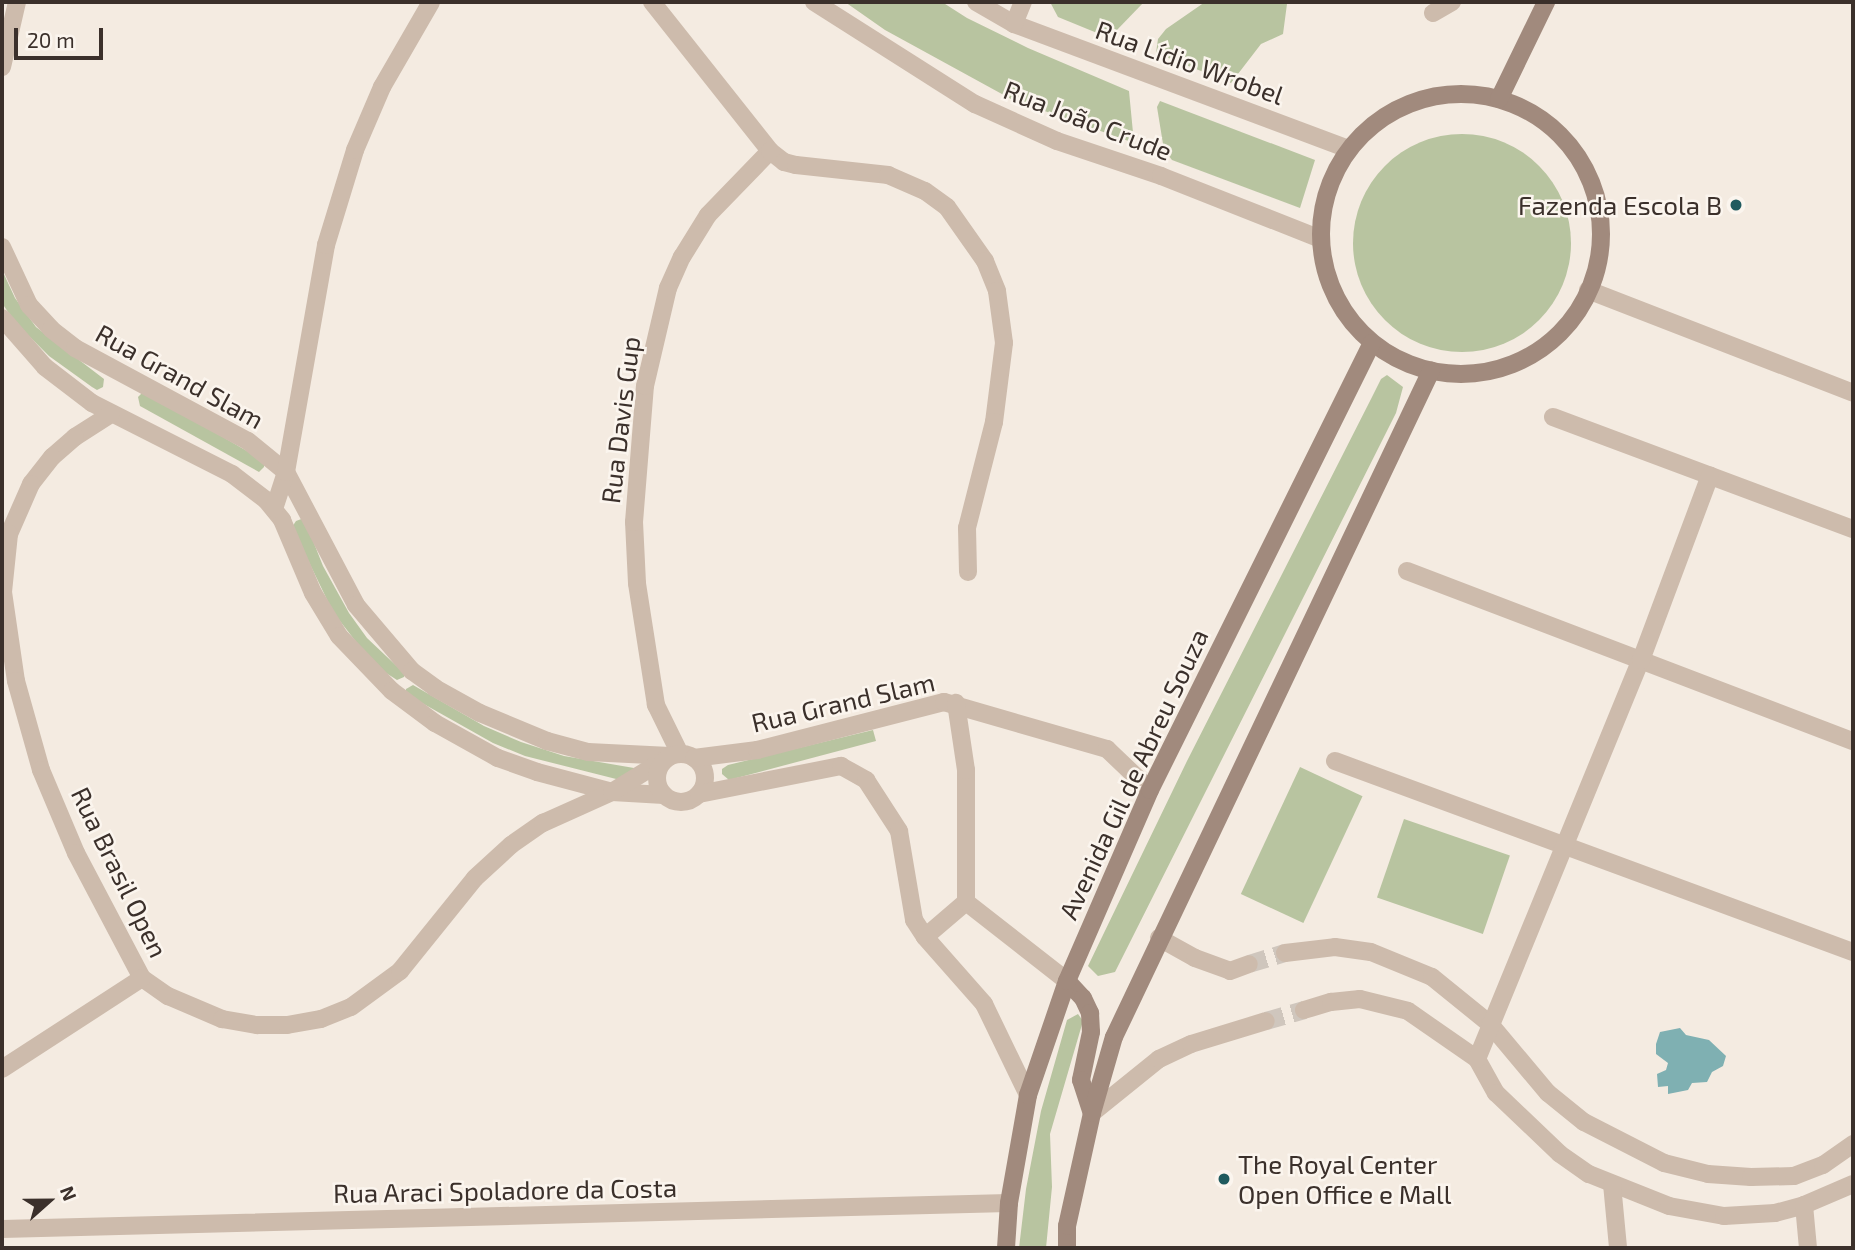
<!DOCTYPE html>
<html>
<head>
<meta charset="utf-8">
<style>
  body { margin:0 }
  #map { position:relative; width:1855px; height:1250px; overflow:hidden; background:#f4ebe1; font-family:"Exo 2",sans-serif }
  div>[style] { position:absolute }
  .green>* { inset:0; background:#b8c4a0; transform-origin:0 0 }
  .round { border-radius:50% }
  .water>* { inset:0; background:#7fb0b2 }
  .street-tunnel>* { height:18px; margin-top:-9px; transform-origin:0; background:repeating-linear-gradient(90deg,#cfc6bd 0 18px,transparent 0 27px) }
  .street>* { height:18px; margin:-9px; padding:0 9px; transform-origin:9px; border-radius:9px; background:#cdbbac }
  .street>.ring { margin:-9px; padding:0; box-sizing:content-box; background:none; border:18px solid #cdbbac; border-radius:50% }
  .secondary>* { height:18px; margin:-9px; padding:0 9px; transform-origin:9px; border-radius:9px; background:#a18a7d }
  .secondary>.ring { margin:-9px; padding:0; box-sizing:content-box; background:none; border:18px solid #a18a7d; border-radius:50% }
  .dots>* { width:19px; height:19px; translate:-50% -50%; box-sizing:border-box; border:4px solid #fbf5ee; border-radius:50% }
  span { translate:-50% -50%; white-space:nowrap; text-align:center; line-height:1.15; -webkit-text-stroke:5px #fbf5ee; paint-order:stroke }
  .street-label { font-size:26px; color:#3b302b }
  .poi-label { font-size:26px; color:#3b302b }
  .right { translate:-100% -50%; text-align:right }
  .left { translate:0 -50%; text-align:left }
  .frame { position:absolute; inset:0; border:4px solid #3b302b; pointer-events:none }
  .north { position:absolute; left:14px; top:1166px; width:70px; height:70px; -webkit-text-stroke:5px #fbf5ee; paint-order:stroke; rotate:69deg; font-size:19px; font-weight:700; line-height:28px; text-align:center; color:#3b302b }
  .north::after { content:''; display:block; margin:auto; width:24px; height:32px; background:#3b302b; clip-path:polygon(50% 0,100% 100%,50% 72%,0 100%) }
  .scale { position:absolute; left:14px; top:28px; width:89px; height:32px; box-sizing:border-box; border:4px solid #3b302b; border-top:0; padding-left:9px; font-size:21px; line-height:24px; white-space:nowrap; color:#3b302b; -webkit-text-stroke:5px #fbf5ee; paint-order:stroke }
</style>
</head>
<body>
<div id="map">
  <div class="green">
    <div style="clip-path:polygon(845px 2px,942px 2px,967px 18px,1028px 48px,1129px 91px,1134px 143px,1011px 99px,885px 30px)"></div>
    <div style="clip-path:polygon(1050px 2px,1144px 2px,1115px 32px,1102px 35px,1058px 17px)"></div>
    <div style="clip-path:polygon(1205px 2px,1287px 4px,1283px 34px,1261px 44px,1231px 83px,1156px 53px,1158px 39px,1166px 29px)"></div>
    <div style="clip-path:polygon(1160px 101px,1315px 160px,1300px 208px,1172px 160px,1164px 150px,1157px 107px)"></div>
    <div class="round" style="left:1353px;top:134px;width:218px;height:218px"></div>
    <div style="clip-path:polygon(2px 270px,15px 298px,36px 327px,104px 379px,103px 387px,97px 390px,92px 387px,49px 356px,14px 321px,2px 303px)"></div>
    <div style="clip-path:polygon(1387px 375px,1403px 387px,1396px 413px,1115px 972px,1098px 976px,1088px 966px,1187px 761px,1371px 399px,1381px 379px)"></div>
    <div style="clip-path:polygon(142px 393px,147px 393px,264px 461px,264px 467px,259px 472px,140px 406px,138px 397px)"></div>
    <div style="clip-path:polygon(304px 518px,323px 566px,349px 613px,367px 638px,404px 673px,404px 677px,397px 680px,383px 671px,367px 656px,333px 612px,292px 527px,296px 521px)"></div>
    <div style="clip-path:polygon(413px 685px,484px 726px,521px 742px,564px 756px,634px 768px,632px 783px,525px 756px,493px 743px,406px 694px,406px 689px)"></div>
    <div style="clip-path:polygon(873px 730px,876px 741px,729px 780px,722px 774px,722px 769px,728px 765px)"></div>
    <div style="left:1300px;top:767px;width:69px;height:140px;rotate:25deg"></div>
    <div style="left:1404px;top:819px;width:112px;height:83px;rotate:19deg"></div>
    <div style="clip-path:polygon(1078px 1014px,1083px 1021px,1050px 1134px,1052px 1187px,1046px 1248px,1019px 1248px,1026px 1189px,1041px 1111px,1067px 1020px)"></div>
  </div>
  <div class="water">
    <div style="clip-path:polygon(1680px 1028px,1686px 1035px,1709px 1040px,1726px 1056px,1723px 1066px,1712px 1072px,1707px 1082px,1692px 1083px,1688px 1090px,1668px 1094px,1668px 1086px,1658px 1087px,1657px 1074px,1666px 1070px,1668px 1063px,1656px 1054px,1656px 1044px,1660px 1032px)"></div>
  </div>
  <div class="street-tunnel">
    <div style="left:1249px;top:964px;width:38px;rotate:-17deg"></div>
    <div style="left:1266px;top:1021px;width:40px;rotate:-16deg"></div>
  </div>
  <div class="street">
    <div style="left:652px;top:2px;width:190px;rotate:51.6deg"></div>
    <div style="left:814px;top:2px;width:191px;rotate:32.4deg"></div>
    <div style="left:975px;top:104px;width:90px;rotate:24.3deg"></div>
    <div style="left:1057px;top:141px;width:110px;rotate:18.6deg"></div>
    <div style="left:1161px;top:176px;width:172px;rotate:21.5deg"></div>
    <div style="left:976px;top:2px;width:44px;rotate:30.1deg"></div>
    <div style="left:1014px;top:24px;width:357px;rotate:20.5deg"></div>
    <div style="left:1433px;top:13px;width:22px;rotate:-30deg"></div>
    <div style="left:1014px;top:24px;width:24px;rotate:-68deg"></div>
    <div style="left:2px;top:67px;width:67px;rotate:-77deg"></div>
    <div style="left:2px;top:247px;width:64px;rotate:65deg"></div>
    <div style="left:29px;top:305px;width:33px;rotate:47deg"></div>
    <div style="left:51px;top:329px;width:31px;rotate:38deg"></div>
    <div style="left:75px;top:348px;width:196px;rotate:28.3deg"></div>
    <div style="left:248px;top:441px;width:49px;rotate:39.2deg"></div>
    <div style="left:286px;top:472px;width:150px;rotate:62.2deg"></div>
    <div style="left:356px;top:605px;width:87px;rotate:49.7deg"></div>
    <div style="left:412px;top:671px;width:29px;rotate:36deg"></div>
    <div style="left:435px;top:688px;width:51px;rotate:29.1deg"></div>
    <div style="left:480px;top:713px;width:73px;rotate:22.7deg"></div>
    <div style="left:547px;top:741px;width:42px;rotate:15deg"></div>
    <div style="left:588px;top:752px;width:82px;rotate:2.8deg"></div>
    <div style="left:1588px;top:290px;width:284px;rotate:21.2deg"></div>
    <div style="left:2px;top:318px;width:65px;rotate:48.7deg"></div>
    <div style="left:45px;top:367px;width:59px;rotate:37.5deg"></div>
    <div style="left:92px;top:403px;width:157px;rotate:26.9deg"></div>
    <div style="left:232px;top:474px;width:43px;rotate:37.4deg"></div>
    <div style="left:266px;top:500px;width:26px;rotate:51deg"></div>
    <div style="left:282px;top:520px;width:79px;rotate:67deg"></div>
    <div style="left:313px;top:593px;width:50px;rotate:58.8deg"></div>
    <div style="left:339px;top:636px;width:76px;rotate:46.1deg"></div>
    <div style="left:392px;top:691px;width:54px;rotate:36.7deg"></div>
    <div style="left:435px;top:723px;width:72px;rotate:29.1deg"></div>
    <div style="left:498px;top:758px;width:41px;rotate:19.7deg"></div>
    <div style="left:537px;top:772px;width:78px;rotate:14.9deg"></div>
    <div style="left:612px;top:792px;width:52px;rotate:3.3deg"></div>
    <div style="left:111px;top:414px;width:43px;rotate:147.4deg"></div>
    <div style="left:75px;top:437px;width:30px;rotate:139deg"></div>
    <div style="left:52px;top:457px;width:34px;rotate:128deg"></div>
    <div style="left:31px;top:484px;width:55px;rotate:113.7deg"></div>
    <div style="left:9px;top:534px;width:58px;rotate:95.9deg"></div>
    <div style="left:3px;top:592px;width:90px;rotate:81.7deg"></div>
    <div style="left:16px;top:681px;width:92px;rotate:74.3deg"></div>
    <div style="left:41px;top:770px;width:90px;rotate:67.1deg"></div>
    <div style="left:76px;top:853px;width:141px;rotate:62.2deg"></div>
    <div style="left:142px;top:978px;width:32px;rotate:35deg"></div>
    <div style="left:168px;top:996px;width:59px;rotate:23.1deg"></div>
    <div style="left:222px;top:1019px;width:36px;rotate:10deg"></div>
    <div style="left:257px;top:1025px;width:30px"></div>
    <div style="left:287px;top:1025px;width:35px;rotate:-10deg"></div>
    <div style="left:321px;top:1019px;width:32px;rotate:-22deg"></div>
    <div style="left:351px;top:1007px;width:61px;rotate:-36.3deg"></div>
    <div style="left:400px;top:971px;width:119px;rotate:-51.1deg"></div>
    <div style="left:475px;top:878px;width:49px;rotate:-42.5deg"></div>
    <div style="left:511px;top:845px;width:39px;rotate:-35deg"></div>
    <div style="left:543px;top:823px;width:76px;rotate:-24.2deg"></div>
    <div style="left:612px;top:792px;width:68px;rotate:-31.8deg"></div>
    <div style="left:1553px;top:417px;width:320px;rotate:20.5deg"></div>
    <div style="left:274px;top:509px;width:39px;rotate:-72deg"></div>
    <div style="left:286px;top:472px;width:230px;rotate:-80deg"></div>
    <div style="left:326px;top:245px;width:99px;rotate:-73deg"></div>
    <div style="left:355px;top:150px;width:69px;rotate:-66.8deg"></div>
    <div style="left:382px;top:87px;width:98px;rotate:-60deg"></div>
    <div style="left:1407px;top:571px;width:477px;rotate:20.9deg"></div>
    <div style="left:680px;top:754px;width:55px;rotate:-116.1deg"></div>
    <div style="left:656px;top:705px;width:123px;rotate:-98.9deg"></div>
    <div style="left:637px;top:583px;width:61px;rotate:-92.8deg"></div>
    <div style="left:634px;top:522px;width:136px;rotate:-85.4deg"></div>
    <div style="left:645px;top:386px;width:101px;rotate:-76.8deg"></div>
    <div style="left:668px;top:288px;width:34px;rotate:-66deg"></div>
    <div style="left:682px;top:257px;width:49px;rotate:-58.2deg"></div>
    <div style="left:708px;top:215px;width:89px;rotate:-45.9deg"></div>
    <div style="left:770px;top:151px;width:18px;rotate:38deg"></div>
    <div style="left:784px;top:162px;width:12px;rotate:14deg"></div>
    <div style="left:796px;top:165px;width:93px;rotate:6.2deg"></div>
    <div style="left:888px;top:175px;width:40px;rotate:23.4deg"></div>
    <div style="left:925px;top:191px;width:27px;rotate:36deg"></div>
    <div style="left:947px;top:207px;width:66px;rotate:54.9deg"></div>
    <div style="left:985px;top:261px;width:32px;rotate:68deg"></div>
    <div style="left:997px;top:291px;width:52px;rotate:82.3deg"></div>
    <div style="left:1004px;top:343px;width:80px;rotate:97.2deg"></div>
    <div style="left:994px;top:422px;width:109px;rotate:104.3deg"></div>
    <div style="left:967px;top:528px;width:44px;rotate:88.7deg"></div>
    <div class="ring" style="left:657px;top:754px;width:30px;height:30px"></div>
    <div style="left:694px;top:758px;width:64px;rotate:-7.2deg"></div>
    <div style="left:757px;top:750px;width:193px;rotate:-14.4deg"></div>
    <div style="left:944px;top:702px;width:170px;rotate:16.1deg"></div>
    <div style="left:1107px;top:749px;width:59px;rotate:43.6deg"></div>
    <div style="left:1335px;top:761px;width:552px;rotate:20.24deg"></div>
    <div style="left:699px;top:794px;width:145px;rotate:-11.2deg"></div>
    <div style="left:841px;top:766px;width:29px;rotate:29deg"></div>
    <div style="left:866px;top:780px;width:61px;rotate:57.1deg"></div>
    <div style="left:899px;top:831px;width:90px;rotate:80.4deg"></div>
    <div style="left:914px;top:920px;width:20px;rotate:57deg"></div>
    <div style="left:925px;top:937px;width:89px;rotate:48.6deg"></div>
    <div style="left:984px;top:1004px;width:101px;rotate:64.2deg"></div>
    <div style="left:966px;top:902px;width:128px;rotate:38deg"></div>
    <div style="left:925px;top:937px;width:54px;rotate:-40.5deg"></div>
    <div style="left:966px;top:902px;width:132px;rotate:-90deg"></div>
    <div style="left:966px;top:770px;width:68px;rotate:-98.5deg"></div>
    <div style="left:1159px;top:938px;width:41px;rotate:29.1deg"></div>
    <div style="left:1195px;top:958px;width:37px;rotate:20deg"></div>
    <div style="left:1230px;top:971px;width:20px;rotate:-20deg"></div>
    <div style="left:1285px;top:953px;width:50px;rotate:-6.8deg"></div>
    <div style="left:1335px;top:947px;width:36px;rotate:8deg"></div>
    <div style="left:1371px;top:952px;width:66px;rotate:22.3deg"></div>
    <div style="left:1432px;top:977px;width:75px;rotate:39deg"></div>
    <div style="left:1490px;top:1024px;width:90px;rotate:50deg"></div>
    <div style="left:1548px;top:1093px;width:46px;rotate:38.9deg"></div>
    <div style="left:1584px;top:1122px;width:90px;rotate:27.1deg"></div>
    <div style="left:1664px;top:1163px;width:45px;rotate:14deg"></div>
    <div style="left:1708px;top:1174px;width:43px;rotate:4deg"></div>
    <div style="left:1751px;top:1177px;width:43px;rotate:-1.3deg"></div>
    <div style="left:1794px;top:1176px;width:31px;rotate:-21deg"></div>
    <div style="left:1823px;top:1165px;width:37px;rotate:-35deg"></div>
    <div style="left:1304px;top:1010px;width:28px;rotate:-17deg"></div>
    <div style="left:1331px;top:1002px;width:29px;rotate:-6deg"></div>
    <div style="left:1360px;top:999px;width:49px;rotate:14deg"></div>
    <div style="left:1408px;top:1011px;width:84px;rotate:34.8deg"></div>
    <div style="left:1477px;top:1059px;width:39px;rotate:61deg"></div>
    <div style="left:1496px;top:1093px;width:88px;rotate:43.6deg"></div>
    <div style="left:1560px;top:1154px;width:35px;rotate:35deg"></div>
    <div style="left:1589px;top:1174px;width:86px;rotate:21.8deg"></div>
    <div style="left:1669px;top:1206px;width:56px;rotate:10.3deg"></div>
    <div style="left:1724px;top:1216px;width:51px;rotate:-3.4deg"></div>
    <div style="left:1775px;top:1213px;width:30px;rotate:-15deg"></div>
    <div style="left:1804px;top:1205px;width:53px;rotate:-23.2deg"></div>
    <div style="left:1477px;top:1059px;width:431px;rotate:-67.7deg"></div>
    <div style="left:1641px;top:660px;width:197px;rotate:-69.5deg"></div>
    <div style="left:2px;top:1069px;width:167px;rotate:-33deg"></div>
    <div style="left:1092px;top:1113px;width:86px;rotate:-38.9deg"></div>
    <div style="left:1159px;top:1059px;width:35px;rotate:-25deg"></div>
    <div style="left:1191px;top:1044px;width:78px;rotate:-17deg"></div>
    <div style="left:1612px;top:1184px;width:64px;rotate:84.6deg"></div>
    <div style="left:1804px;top:1205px;width:43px;rotate:84.7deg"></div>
    <div style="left:2px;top:1229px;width:1007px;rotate:-1.48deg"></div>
  </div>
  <div class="secondary">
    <div class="ring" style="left:1321px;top:94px;width:262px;height:262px"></div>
    <div style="left:1499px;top:99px;width:108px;rotate:-64.1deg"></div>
    <div style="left:1067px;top:981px;width:23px;rotate:47deg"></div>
    <div style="left:1083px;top:998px;width:17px;rotate:65deg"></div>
    <div style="left:1090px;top:1013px;width:19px;rotate:87deg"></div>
    <div style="left:1091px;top:1032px;width:49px;rotate:101.8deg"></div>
    <div style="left:1081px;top:1080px;width:35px;rotate:72deg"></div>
    <div style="left:1006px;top:1248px;width:45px;rotate:-86.2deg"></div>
    <div style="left:1009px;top:1203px;width:110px;rotate:-80deg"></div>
    <div style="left:1028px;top:1095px;width:120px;rotate:-71.1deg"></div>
    <div style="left:1067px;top:981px;width:208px;rotate:-66.5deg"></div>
    <div style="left:1150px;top:790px;width:499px;rotate:-63.6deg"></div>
    <div style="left:1067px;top:1248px;width:22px;rotate:-90deg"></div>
    <div style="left:1067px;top:1226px;width:116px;rotate:-77.5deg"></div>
    <div style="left:1092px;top:1113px;width:79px;rotate:-73.9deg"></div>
    <div style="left:1114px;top:1037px;width:738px;rotate:-64.55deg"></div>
  </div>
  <div class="dots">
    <div style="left:1736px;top:205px;background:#1f5a5e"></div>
    <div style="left:1224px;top:1179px;background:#1f5a5e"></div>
  </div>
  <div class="street-label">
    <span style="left:1190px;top:62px;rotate:20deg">Rua Lídio Wrobel</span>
    <span style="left:1088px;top:120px;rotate:21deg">Rua João Crude</span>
    <span style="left:180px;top:376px;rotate:29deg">Rua Grand Slam</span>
    <span style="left:620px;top:420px;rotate:-83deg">Rua Davis Gup</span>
    <span style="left:843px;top:702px;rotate:-13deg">Rua Grand Slam</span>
    <span style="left:1133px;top:774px;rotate:-65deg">Avenida Gil de Abreu Souza</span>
    <span style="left:120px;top:872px;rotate:64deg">Rua Brasil Open</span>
    <span style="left:505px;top:1190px;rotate:-1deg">Rua Araci Spoladore da Costa</span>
  </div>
  <div class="poi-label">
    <span class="right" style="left:1722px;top:205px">Fazenda Escola B</span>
    <span class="left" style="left:1238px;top:1179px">The Royal Center<br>Open Office e Mall</span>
  </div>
  <div class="frame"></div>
  <div class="north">N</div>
  <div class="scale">20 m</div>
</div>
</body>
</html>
